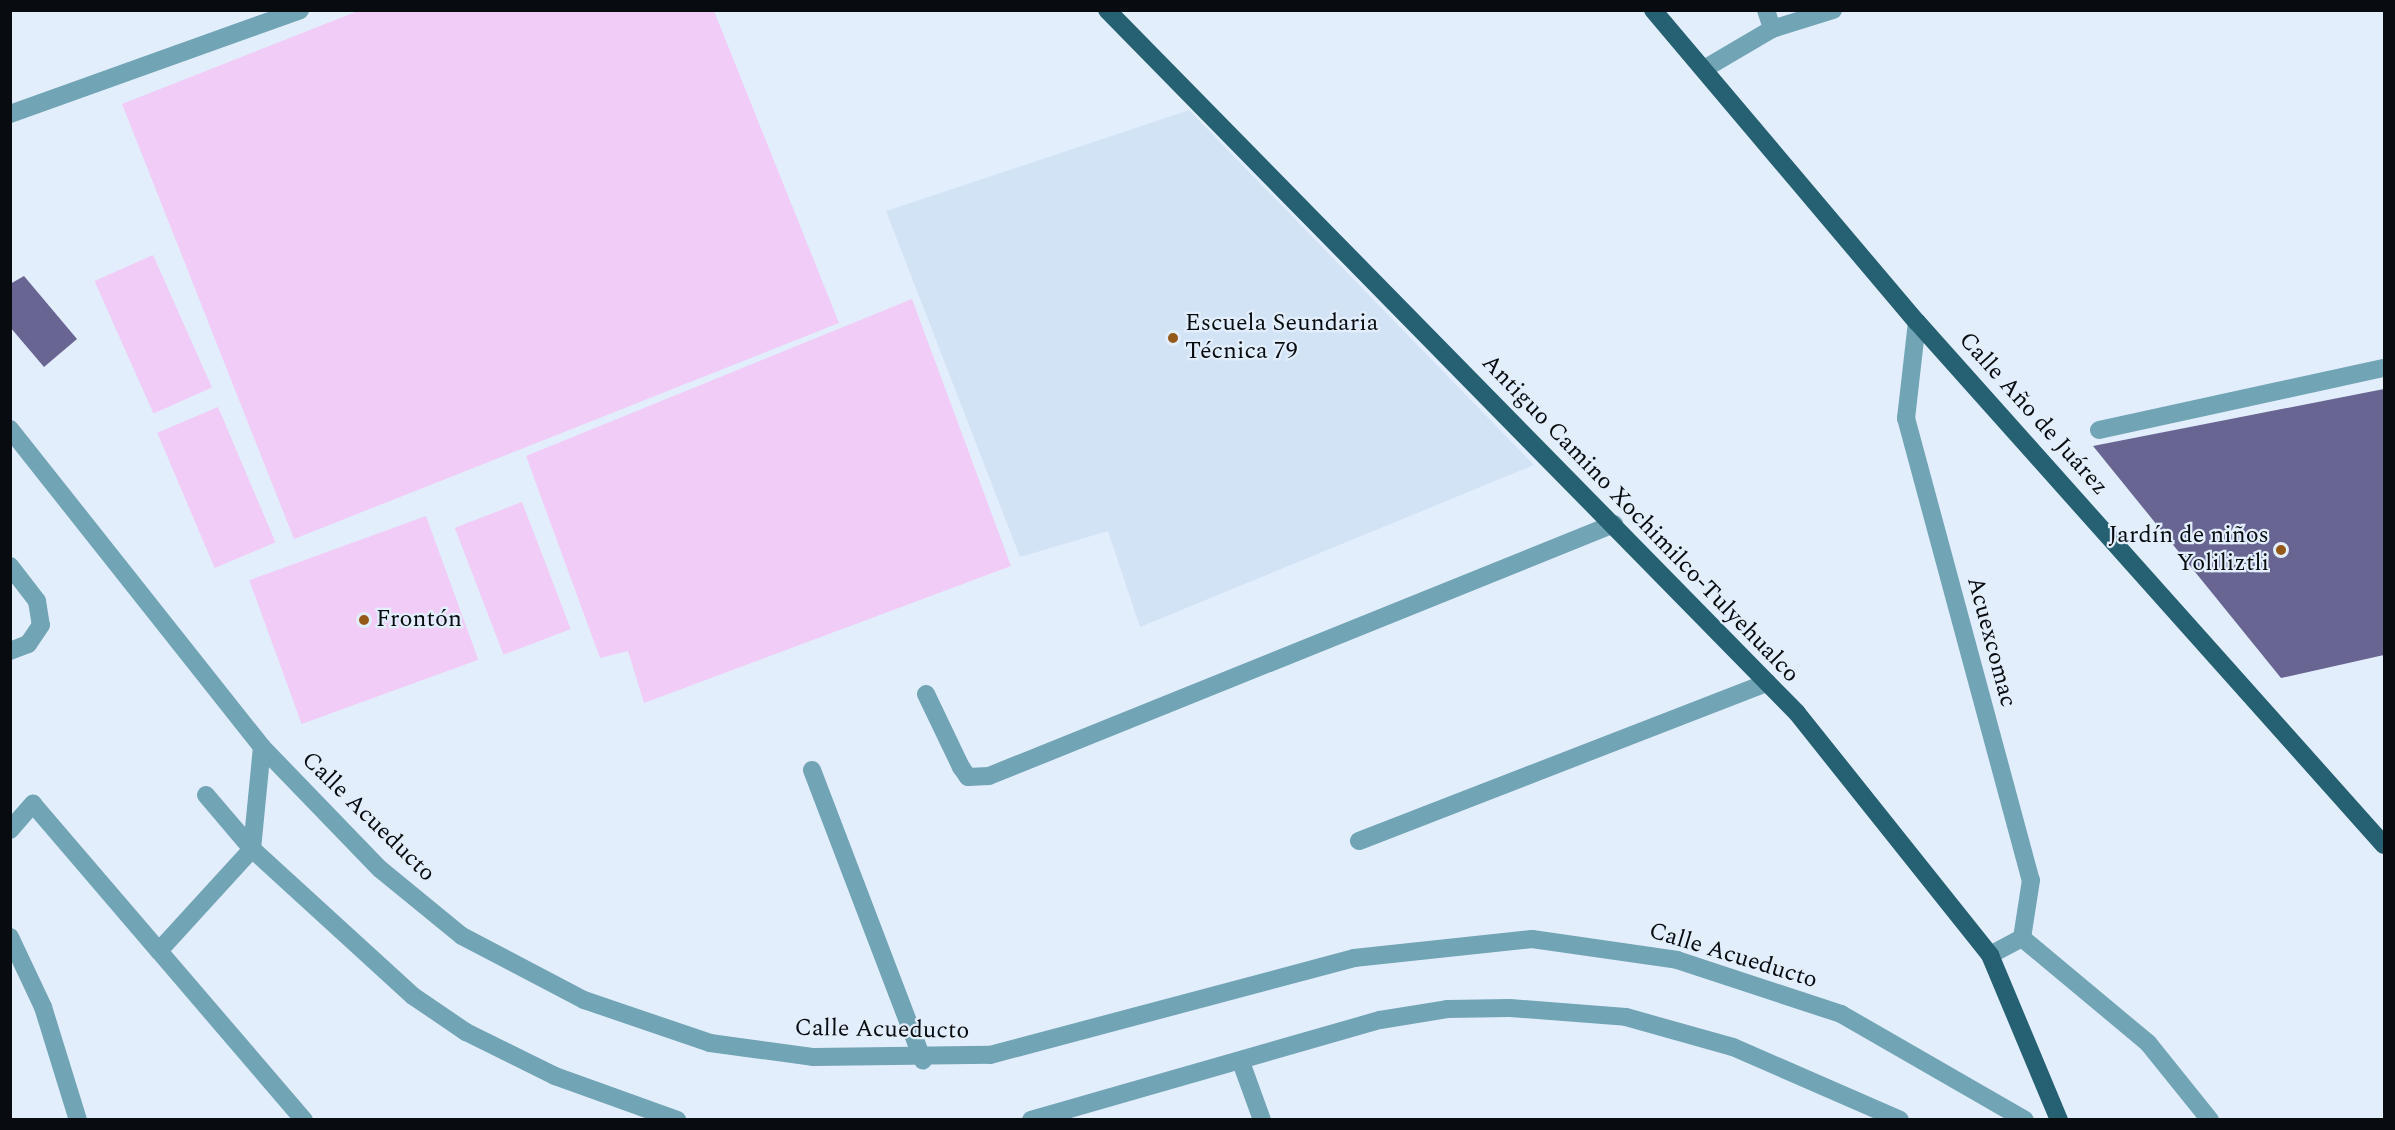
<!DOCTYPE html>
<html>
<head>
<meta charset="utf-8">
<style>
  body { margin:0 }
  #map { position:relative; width:2395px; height:1130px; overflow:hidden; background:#e3eefc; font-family:Spectral,serif }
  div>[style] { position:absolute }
  .built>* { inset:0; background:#d3e3f6 }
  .green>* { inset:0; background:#f0ccf6; transform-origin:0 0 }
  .building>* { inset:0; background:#696593 }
  .minor>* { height:18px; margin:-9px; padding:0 9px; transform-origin:9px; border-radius:9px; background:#71a4b4 }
  .major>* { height:18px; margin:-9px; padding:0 9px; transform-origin:9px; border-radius:9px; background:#256172 }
  .dots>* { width:16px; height:16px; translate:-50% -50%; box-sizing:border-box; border:3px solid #e3eefc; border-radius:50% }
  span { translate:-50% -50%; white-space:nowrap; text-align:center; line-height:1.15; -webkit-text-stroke:4.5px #e3eefc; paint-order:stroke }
  .poi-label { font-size:24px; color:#080c10 }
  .left { translate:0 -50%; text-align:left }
  .right { translate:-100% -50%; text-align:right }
  .street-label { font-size:24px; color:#080c10 }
  .frame { position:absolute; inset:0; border:12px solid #080c10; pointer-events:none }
</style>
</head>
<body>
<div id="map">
  <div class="built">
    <div style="clip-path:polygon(1189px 110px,1534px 465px,1140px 627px,1108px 531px,1020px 557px,886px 211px)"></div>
  </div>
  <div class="green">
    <div style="clip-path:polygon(358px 11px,714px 11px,839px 323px,294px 539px,122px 104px)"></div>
    <div style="left:153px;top:255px;width:145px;height:64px;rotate:66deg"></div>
    <div style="clip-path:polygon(912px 299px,1011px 566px,644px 703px,628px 651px,600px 658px,526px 456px)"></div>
    <div style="left:218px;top:407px;width:147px;height:66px;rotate:67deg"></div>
    <div style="left:522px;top:502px;width:136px;height:72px;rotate:69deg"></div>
    <div style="left:426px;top:516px;width:153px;height:188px;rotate:70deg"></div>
  </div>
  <div class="building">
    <div style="clip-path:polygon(24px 276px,77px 339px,44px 367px,10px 327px,10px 284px)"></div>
    <div style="clip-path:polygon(2384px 389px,2384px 655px,2281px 678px,2093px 446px)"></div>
  </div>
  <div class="minor">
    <div style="left:1766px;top:10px;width:20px;rotate:72deg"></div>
    <div style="left:1704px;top:69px;width:79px;rotate:-30.5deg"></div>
    <div style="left:1772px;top:29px;width:64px;rotate:-17.3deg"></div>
    <div style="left:10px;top:114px;width:308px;rotate:-19.7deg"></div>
    <div style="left:1917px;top:322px;width:97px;rotate:96.5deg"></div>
    <div style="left:1906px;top:418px;width:479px;rotate:74.9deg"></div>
    <div style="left:2031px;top:880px;width:59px;rotate:98.8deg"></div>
    <div style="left:2022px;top:938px;width:36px;rotate:152deg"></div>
    <div style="left:10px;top:429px;width:406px;rotate:51.6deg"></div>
    <div style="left:262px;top:747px;width:170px;rotate:46deg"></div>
    <div style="left:380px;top:869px;width:106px;rotate:39.3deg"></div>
    <div style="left:462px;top:936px;width:138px;rotate:27.7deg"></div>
    <div style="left:584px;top:1000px;width:133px;rotate:18.8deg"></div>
    <div style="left:710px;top:1043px;width:105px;rotate:7.7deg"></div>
    <div style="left:814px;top:1057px;width:176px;rotate:-0.7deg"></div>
    <div style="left:990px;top:1055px;width:377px;rotate:-14.9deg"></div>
    <div style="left:1354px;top:958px;width:179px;rotate:-6.1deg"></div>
    <div style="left:1532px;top:939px;width:147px;rotate:8.2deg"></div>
    <div style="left:1677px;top:960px;width:173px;rotate:18.2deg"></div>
    <div style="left:1841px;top:1014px;width:212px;rotate:29.9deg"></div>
    <div style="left:2099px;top:430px;width:292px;rotate:-12.3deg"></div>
    <div style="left:10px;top:566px;width:44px;rotate:52.4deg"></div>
    <div style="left:37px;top:601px;width:24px;rotate:81deg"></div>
    <div style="left:41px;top:625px;width:23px;rotate:124deg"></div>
    <div style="left:28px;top:644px;width:19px;rotate:159deg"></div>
    <div style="left:926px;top:694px;width:81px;rotate:64.4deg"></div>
    <div style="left:961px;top:767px;width:12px;rotate:55deg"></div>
    <div style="left:968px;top:777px;width:21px;rotate:-3deg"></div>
    <div style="left:989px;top:776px;width:674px;rotate:-21.96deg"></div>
    <div style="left:812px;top:770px;width:311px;rotate:69.1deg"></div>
    <div style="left:206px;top:795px;width:71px;rotate:49.6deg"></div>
    <div style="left:252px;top:849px;width:218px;rotate:42.4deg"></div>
    <div style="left:413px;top:996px;width:64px;rotate:34.2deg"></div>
    <div style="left:466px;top:1032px;width:99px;rotate:26.3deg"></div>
    <div style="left:555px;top:1076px;width:130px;rotate:19.8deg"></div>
    <div style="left:10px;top:830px;width:35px;rotate:-49deg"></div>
    <div style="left:33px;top:804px;width:194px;rotate:49.4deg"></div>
    <div style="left:1359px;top:841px;width:438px;rotate:-21.2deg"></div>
    <div style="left:252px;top:849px;width:138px;rotate:132.4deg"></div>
    <div style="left:159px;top:951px;width:223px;rotate:49.4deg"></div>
    <div style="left:252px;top:849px;width:102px;rotate:-84.4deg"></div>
    <div style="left:10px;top:937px;width:77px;rotate:64.8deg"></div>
    <div style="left:43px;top:1007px;width:118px;rotate:72.8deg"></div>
    <div style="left:2022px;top:938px;width:164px;rotate:39.8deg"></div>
    <div style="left:2148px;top:1043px;width:99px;rotate:51.2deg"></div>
    <div style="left:1241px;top:1062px;width:62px;rotate:70.1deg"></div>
    <div style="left:1031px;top:1120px;width:363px;rotate:-16deg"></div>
    <div style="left:1380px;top:1020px;width:68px;rotate:-9.3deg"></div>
    <div style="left:1447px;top:1009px;width:63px;rotate:-0.9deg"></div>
    <div style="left:1510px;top:1008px;width:116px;rotate:4.4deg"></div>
    <div style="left:1626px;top:1017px;width:111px;rotate:15.7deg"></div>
    <div style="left:1733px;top:1047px;width:182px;rotate:23.6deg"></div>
  </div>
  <div class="major">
    <div style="left:1107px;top:10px;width:985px;rotate:45.53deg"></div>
    <div style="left:1797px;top:713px;width:310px;rotate:51.4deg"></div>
    <div style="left:1990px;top:955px;width:179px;rotate:67.3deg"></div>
    <div style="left:1653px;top:10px;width:409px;rotate:49.8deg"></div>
    <div style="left:1917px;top:322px;width:701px;rotate:48.24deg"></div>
  </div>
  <div class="dots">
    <div style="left:1173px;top:338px;background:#945918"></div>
    <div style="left:2281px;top:550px;background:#945918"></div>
    <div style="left:364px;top:620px;background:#945918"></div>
  </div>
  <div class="poi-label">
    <span class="left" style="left:1185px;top:338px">Escuela Seundaria<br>Técnica 79</span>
    <span class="right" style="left:2269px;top:550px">Jardín de niños<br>Yoliliztli</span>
    <span class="left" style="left:376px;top:620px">Frontón</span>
  </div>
  <div class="street-label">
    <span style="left:2033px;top:414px;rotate:48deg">Calle Año de Juárez</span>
    <span style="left:1640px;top:519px;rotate:46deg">Antiguo Camino Xochimilco-Tulyehualco</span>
    <span style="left:1991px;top:642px;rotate:75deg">Acuexcomac</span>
    <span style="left:368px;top:817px;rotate:44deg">Calle Acueducto</span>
    <span style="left:1733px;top:956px;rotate:17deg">Calle Acueducto</span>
    <span style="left:882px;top:1030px;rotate:1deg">Calle Acueducto</span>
  </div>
  <div class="frame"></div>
</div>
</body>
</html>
